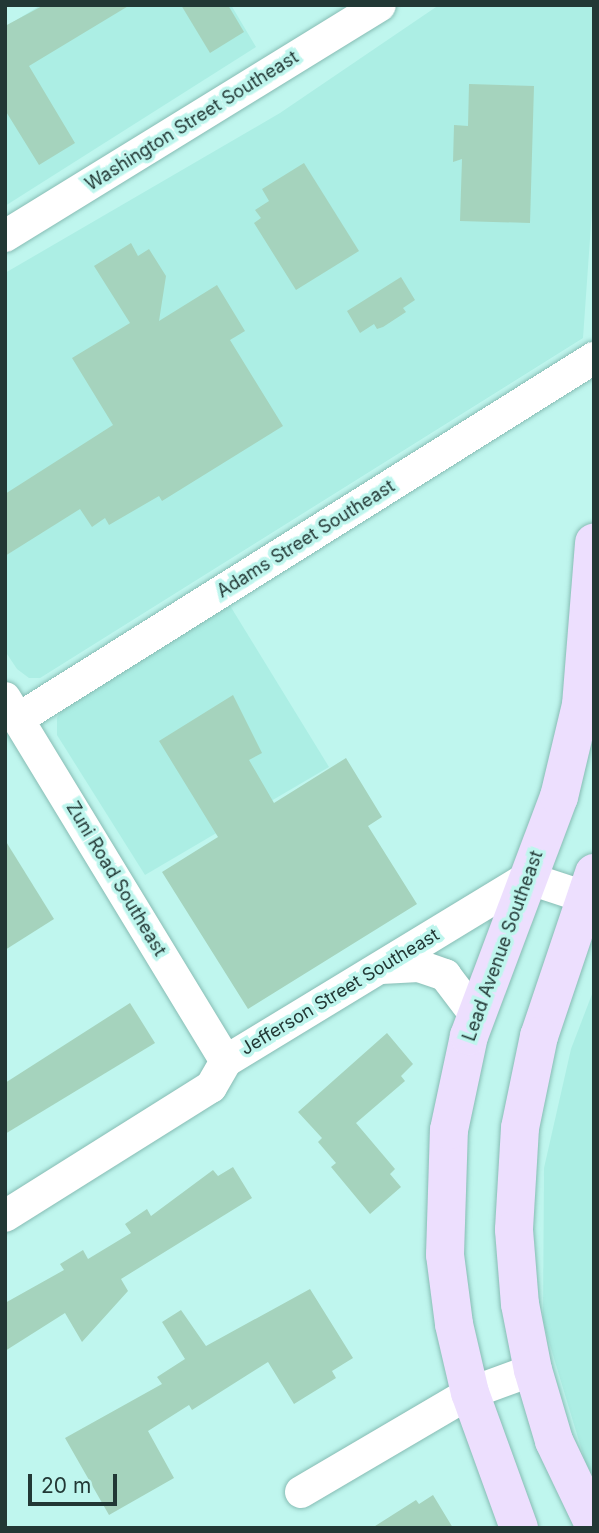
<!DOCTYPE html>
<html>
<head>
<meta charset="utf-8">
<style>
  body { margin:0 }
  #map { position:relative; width:599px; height:1533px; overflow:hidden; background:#bff6ee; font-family:Inter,sans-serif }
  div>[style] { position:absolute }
  .built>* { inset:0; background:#aceee4 }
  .building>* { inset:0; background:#a5d3bd }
  .roads { filter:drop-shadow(0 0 2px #87bcb4) drop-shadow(0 0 2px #87bcb4) }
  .street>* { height:32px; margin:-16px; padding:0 16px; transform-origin:16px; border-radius:16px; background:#fff }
  .secondary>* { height:38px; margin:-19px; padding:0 19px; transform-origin:19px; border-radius:19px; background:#eddffe }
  span { translate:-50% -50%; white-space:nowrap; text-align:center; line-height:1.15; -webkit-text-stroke:7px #bff6ee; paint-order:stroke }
  .street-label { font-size:18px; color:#223835 }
  .frame { position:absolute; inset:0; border:7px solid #223835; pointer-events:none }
  .scale { position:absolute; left:28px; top:1474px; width:89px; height:32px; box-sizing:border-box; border:4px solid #223835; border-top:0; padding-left:9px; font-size:21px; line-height:24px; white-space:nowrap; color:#223835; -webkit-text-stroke:5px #bff6ee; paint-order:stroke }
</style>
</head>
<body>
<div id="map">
  <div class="built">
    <div style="clip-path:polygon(41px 5px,231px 5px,256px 47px,5px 206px,5px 27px)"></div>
    <div style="clip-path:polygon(439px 5px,594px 5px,594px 182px,583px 338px,40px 678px,29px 678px,17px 669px,5px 651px,5px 273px,280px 113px)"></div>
    <div style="clip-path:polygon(229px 604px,329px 767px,145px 875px,57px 735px,57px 718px,64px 707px)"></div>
    <div style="clip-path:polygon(594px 989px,594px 1476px,586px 1464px,543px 1322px,544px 1168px,571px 1049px)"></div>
  </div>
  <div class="building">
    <div style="clip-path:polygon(44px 5px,130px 5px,29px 66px,75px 143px,39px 165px,5px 110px,5px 26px)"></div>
    <div style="clip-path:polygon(181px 5px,228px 5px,244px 32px,210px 53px)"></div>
    <div style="clip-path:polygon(469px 84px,534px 86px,530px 223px,460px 221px,462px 159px,453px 162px,454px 125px,468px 126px)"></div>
    <div style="clip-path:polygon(304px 163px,359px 251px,296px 290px,254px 223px,261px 218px,255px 210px,269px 201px,262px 189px)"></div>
    <div style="clip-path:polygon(131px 243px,138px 256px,149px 249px,166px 276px,159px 321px,217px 285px,245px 331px,230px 340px,283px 426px,162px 501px,159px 496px,109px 525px,105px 518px,92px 527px,80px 509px,5px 556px,5px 494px,113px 425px,72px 358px,130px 323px,94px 266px)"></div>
    <div style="clip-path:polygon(401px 277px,415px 300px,403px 308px,406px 312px,383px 327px,377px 329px,374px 324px,360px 333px,347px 311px)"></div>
    <div style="clip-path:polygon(233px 695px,262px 753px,249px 760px,274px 803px,346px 758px,382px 817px,368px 826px,417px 904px,248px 1009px,162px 872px,218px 837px,159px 741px)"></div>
    <div style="clip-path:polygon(5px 840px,54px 919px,5px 950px)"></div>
    <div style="clip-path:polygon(130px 1003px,155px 1043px,5px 1134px,5px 1083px)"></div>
    <div style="clip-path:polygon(387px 1033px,413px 1064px,401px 1076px,405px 1081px,356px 1123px,395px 1169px,390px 1174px,401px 1187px,370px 1214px,331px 1167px,336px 1163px,318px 1142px,322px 1138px,298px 1112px)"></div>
    <div style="clip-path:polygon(233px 1167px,252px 1198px,121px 1279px,128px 1291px,82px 1342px,65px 1313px,5px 1351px,5px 1303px,64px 1270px,60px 1264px,83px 1250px,88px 1259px,131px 1233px,125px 1224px,147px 1209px,151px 1216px,213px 1170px,218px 1176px)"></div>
    <div style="clip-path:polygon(310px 1289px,353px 1358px,332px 1371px,336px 1378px,294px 1404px,268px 1362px,192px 1410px,189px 1405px,148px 1431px,174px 1478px,109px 1515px,65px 1438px,162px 1384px,157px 1377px,185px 1359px,162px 1322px,181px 1310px,206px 1346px)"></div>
    <div style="clip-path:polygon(433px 1495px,453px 1528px,372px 1528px,416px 1500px,419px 1504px)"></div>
  </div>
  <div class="roads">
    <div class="street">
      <div style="left:5px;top:236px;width:440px;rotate:-31.6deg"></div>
      <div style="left:5px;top:698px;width:425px;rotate:58.7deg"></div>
      <div style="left:18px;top:719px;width:680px;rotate:-32.08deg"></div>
      <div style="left:381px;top:968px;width:38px;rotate:-3deg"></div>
      <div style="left:419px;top:966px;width:28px;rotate:19deg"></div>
      <div style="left:445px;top:975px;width:51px;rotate:52.9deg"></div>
      <div style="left:5px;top:1216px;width:243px;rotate:-32.1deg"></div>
      <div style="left:211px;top:1087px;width:30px;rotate:-60deg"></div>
      <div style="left:226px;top:1061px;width:352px;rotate:-31.3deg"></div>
      <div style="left:527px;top:878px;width:61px;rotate:18.1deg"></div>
      <div style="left:301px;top:1492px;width:196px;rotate:-30.4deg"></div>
      <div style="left:470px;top:1393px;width:67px;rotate:-20.1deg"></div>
    </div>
    <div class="secondary">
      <div style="left:594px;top:873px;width:172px;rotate:108.6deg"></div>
      <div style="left:539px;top:1036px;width:94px;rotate:101.7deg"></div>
      <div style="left:520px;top:1128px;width:102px;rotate:93.4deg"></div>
      <div style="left:514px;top:1230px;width:74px;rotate:85.4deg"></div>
      <div style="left:520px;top:1304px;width:67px;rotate:78.9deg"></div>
      <div style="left:533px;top:1370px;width:74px;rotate:73.5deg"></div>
      <div style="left:554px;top:1441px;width:93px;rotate:64.5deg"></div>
      <div style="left:519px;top:1528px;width:144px;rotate:-109.9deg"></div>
      <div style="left:470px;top:1393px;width:71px;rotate:-103.1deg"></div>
      <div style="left:454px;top:1324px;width:70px;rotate:-97.4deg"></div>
      <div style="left:445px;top:1255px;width:125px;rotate:-88.2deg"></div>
      <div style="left:449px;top:1130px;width:96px;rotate:-78deg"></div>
      <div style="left:469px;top:1036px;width:255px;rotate:-69.4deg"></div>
      <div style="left:559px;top:797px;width:95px;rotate:-76.6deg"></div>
      <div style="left:581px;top:705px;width:163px;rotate:-85.4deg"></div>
    </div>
  </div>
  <div class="street-label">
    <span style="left:192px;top:121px;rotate:-32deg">Washington Street Southeast</span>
    <span style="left:306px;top:539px;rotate:-32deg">Adams Street Southeast</span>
    <span style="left:116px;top:879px;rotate:59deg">Zuni Road Southeast</span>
    <span style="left:503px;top:946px;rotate:-70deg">Lead Avenue Southeast</span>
    <span style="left:340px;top:992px;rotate:-31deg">Jefferson Street Southeast</span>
  </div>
  <div class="frame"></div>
  <div class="scale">20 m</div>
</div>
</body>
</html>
